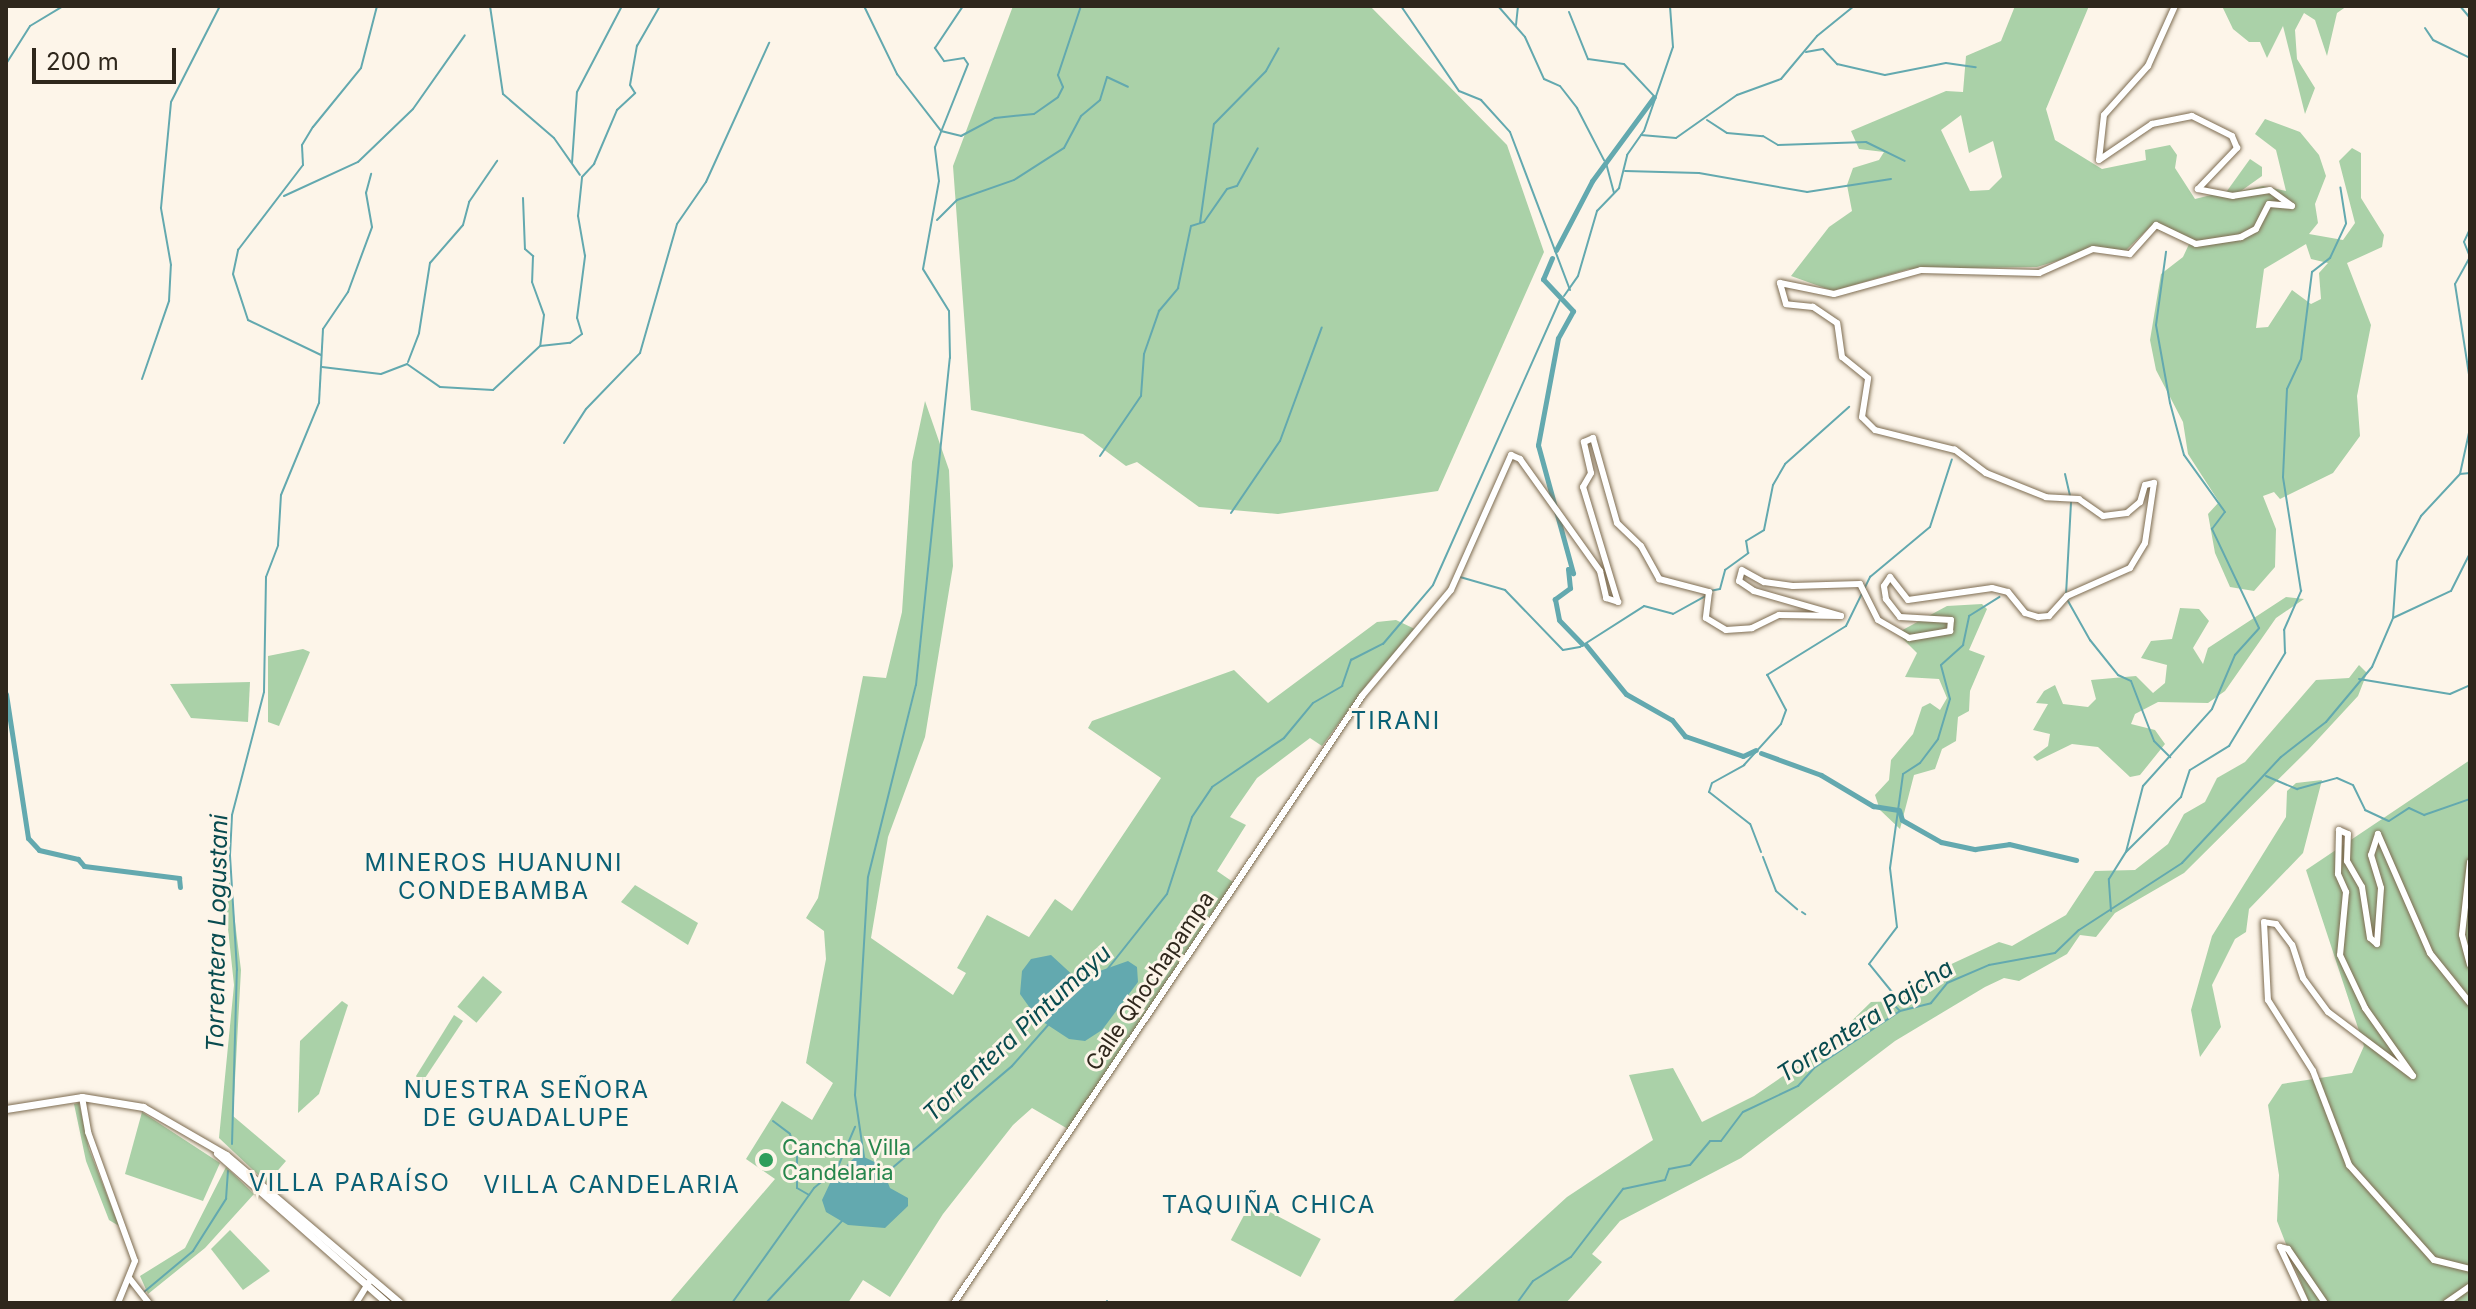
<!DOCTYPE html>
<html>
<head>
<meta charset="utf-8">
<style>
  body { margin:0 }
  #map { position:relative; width:2476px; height:1309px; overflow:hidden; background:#fdf5e9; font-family:Inter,sans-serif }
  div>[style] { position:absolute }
  .green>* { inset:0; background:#aad1a8; transform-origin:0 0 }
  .water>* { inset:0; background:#63a9af }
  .stream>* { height:2px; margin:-1px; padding:0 1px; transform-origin:1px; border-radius:1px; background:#63a9af }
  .canal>* { height:5px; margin:-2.5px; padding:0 2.5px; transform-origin:2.5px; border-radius:2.5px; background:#63a9af }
  .roads { filter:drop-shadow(0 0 2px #7d6c51) drop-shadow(0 0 2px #7d6c51) }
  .tertiary>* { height:6px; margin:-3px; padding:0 3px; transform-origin:3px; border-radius:3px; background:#fff }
  .secondary>* { height:7px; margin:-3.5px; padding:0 3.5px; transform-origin:3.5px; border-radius:3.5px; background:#fff }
  .dots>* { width:22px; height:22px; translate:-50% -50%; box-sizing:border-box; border:4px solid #fdf5e9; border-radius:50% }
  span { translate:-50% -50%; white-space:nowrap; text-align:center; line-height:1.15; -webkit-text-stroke:6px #fdf5e9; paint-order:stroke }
  .street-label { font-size:22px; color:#2f271c }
  .leisure-label { font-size:22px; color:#27864d }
  .left { translate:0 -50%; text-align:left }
  .neighbourhood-label { font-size:24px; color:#0a6075; letter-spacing:2px }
  .water-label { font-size:24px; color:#084b4f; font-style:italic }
  .frame { position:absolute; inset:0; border:8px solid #2f271c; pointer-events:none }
  .scale { position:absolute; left:32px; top:48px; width:144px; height:36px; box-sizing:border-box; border:4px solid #2f271c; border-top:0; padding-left:10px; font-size:24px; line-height:28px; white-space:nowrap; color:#2f271c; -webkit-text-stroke:6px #fdf5e9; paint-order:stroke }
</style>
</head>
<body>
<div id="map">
  <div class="green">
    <div style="clip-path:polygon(1013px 6px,1370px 6px,1507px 145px,1544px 252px,1438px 491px,1278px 514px,1199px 507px,1137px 462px,1126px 466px,1083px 434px,971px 410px,953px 166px)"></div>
    <div style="clip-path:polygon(evenodd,2015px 6px,2089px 6px,2046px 109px,2055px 140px,2102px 169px,2146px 160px,2145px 150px,2170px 145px,2177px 155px,2175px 168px,2195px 199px,2227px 191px,2250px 159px,2262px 167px,2262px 176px,2241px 191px,2263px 186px,2286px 191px,2276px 150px,2255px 134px,2265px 119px,2300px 132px,2319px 155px,2326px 176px,2315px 204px,2318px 223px,2309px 234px,2343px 240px,2355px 223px,2339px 161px,2352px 148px,2361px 153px,2361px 198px,2384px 235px,2382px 247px,2347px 263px,2371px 325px,2357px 396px,2360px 436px,2333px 473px,2280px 499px,2274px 492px,2263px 496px,2276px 529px,2275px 567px,2254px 591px,2230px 587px,2215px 553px,2208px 514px,2219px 502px,2188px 454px,2183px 422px,2156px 370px,2150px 340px,2161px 274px,2183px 257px,2190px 242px,2150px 227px,2123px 253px,2092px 250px,2037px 267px,1909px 269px,1833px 291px,1791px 276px,1829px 227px,1852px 211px,1847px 185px,1853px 168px,1879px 160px,1884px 152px,1859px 149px,1851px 131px,1946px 91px,1963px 92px,1966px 56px,2001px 41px,2015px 6px,1961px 115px,1969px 153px,1993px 141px,2002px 177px,1989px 190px,1970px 191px,1941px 130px,1961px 115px,2015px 6px,2306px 244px,2311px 259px,2328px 263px,2319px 273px,2321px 299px,2311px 304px,2292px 290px,2268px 327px,2256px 328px,2264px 269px,2306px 244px)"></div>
    <div style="clip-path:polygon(2222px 6px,2347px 6px,2337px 13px,2327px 56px,2315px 20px,2304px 13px,2295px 30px,2297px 59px,2315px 88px,2305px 114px,2283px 26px,2267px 58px,2260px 42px,2249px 42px,2233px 29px)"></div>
    <div style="clip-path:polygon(925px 401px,949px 470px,953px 566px,925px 737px,888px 837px,871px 938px,953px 995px,966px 973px,957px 968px,987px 915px,1029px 937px,1055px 899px,1072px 911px,1161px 778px,1088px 728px,1092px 721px,1234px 670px,1268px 703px,1377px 622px,1396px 620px,1419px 631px,1375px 674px,1322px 746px,1310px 738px,1257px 778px,1230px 817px,1246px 825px,1217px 871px,1233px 882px,1068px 1129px,1032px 1108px,1013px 1125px,943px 1214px,890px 1297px,863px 1280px,848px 1303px,669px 1303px,775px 1179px,746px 1159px,782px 1101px,812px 1120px,833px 1083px,806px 1063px,826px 959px,824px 931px,806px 918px,818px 898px,863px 676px,886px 678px,902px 612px,912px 462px)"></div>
    <div style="clip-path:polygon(2286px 597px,2304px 599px,2276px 618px,2225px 691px,2208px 703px,2158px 702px,2135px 714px,2131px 724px,2155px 730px,2165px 744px,2140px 775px,2130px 777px,2098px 747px,2072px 744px,2037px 761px,2033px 757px,2048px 746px,2050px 734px,2033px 730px,2048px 704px,2036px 703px,2044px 691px,2055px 685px,2063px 704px,2088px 707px,2096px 699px,2091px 680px,2136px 676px,2153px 693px,2165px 683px,2167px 665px,2141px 658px,2151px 641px,2172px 639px,2180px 608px,2199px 609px,2209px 621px,2193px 648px,2203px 664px,2208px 648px)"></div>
    <div style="clip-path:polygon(1982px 604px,1987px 609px,1969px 650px,1985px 656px,1970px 691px,1969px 711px,1958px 717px,1956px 741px,1942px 749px,1935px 769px,1914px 775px,1900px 829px,1880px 810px,1875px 795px,1889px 780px,1891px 760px,1913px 734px,1922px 707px,1930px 703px,1940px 710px,1947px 698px,1939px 679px,1905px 677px,1917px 653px,1897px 633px,1947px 606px)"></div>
    <div style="clip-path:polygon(303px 649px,310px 652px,279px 726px,268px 722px,268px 656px)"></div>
    <div style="clip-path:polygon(2359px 665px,2367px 673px,2358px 696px,2308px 750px,2184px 873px,2115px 913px,2096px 937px,2080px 935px,2067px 954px,2019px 981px,2004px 978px,1985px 987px,1895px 1041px,1741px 1158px,1620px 1221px,1592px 1254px,1602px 1262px,1566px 1303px,1451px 1303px,1567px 1197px,1653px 1140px,1629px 1075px,1673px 1068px,1702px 1122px,1754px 1096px,1824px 1048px,1871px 1002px,1900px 1001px,1932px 973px,1999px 942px,2012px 946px,2066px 915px,2095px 871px,2135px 870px,2168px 844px,2184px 814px,2205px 802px,2217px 778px,2245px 762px,2316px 680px,2349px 678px)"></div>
    <div style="clip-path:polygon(250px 682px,248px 722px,191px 718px,170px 684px)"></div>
    <div style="clip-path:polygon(2470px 760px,2470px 1303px,2309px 1303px,2277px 1221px,2279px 1175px,2268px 1105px,2282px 1084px,2352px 1073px,2364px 1046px,2306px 870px)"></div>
    <div style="clip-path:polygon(2322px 780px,2303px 853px,2249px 909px,2246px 932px,2235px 939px,2212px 985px,2221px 1027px,2200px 1057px,2191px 1010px,2212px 936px,2286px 817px,2287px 791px,2296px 783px)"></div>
    <div style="clip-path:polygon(230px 882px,241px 970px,233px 1116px,286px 1161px,267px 1183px,219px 1138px,234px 985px,224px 891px)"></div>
    <div style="clip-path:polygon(635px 885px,698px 923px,688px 945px,621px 902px)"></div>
    <div style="left:483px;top:976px;width:25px;height:40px;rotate:40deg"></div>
    <div style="clip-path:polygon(342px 1001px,348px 1005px,319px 1094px,298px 1113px,300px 1041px)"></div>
    <div style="clip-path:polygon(454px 1015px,463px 1021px,421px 1084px,416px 1076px)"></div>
    <div style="clip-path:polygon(79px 1103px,89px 1149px,119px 1226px,109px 1220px,86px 1161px,74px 1104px)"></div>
    <div style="clip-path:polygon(142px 1112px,220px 1163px,203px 1201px,125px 1174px)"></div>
    <div style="clip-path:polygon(226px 1167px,254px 1194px,205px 1248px,148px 1294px,140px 1276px,185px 1248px)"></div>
    <div style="left:1251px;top:1202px;width:79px;height:43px;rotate:28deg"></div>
    <div style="clip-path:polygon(230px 1230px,270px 1271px,243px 1290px,211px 1249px)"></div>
  </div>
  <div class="water">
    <div style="clip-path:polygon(1051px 955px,1077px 979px,1128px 961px,1137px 967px,1138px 982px,1102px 1030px,1085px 1041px,1069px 1039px,1037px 1018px,1020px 994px,1022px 971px,1031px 959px)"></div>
    <div style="clip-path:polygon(864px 1157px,881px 1165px,890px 1188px,908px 1198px,908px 1206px,885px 1228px,848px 1225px,826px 1212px,822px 1200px,831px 1181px,854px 1158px)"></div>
  </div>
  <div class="stream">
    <div style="left:490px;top:6px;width:89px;rotate:81.6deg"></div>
    <div style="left:503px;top:94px;width:67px;rotate:40.8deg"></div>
    <div style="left:554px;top:138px;width:45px;rotate:54.9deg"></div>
    <div style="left:864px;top:6px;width:76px;rotate:64.1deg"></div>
    <div style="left:897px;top:74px;width:72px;rotate:52.3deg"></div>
    <div style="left:941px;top:131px;width:21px;rotate:14deg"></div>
    <div style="left:961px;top:136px;width:38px;rotate:-28deg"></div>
    <div style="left:995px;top:118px;width:39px;rotate:-6deg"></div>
    <div style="left:1034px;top:114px;width:29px;rotate:-35deg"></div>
    <div style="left:1058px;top:97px;width:11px;rotate:-63deg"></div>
    <div style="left:1063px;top:87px;width:13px;rotate:-113deg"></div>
    <div style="left:1058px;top:75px;width:73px;rotate:-71.6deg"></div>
    <div style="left:1401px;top:6px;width:103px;rotate:55.7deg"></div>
    <div style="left:1459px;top:91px;width:24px;rotate:22deg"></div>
    <div style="left:1481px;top:100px;width:43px;rotate:47.8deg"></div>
    <div style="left:1510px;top:132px;width:169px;rotate:69.2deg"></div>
    <div style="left:1498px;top:6px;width:41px;rotate:48.9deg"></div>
    <div style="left:1525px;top:37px;width:46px;rotate:65.7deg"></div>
    <div style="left:1544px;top:79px;width:17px;rotate:24deg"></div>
    <div style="left:1560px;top:86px;width:28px;rotate:52deg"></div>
    <div style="left:1577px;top:108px;width:59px;rotate:62.6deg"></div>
    <div style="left:2460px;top:6px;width:16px;rotate:50deg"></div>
    <div style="left:1569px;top:12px;width:51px;rotate:68deg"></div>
    <div style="left:1588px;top:59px;width:36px;rotate:8deg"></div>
    <div style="left:1624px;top:64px;width:44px;rotate:46.8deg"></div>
    <div style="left:1516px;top:25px;width:19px;rotate:-84deg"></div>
    <div style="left:2425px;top:28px;width:14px;rotate:56deg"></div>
    <div style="left:2433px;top:40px;width:41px;rotate:25.9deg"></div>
    <div style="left:1806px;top:52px;width:17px;rotate:-10deg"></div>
    <div style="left:1823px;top:49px;width:21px;rotate:47deg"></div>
    <div style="left:1837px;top:64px;width:49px;rotate:12.9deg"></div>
    <div style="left:1885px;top:75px;width:62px;rotate:-11.1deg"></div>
    <div style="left:1946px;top:63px;width:30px;rotate:8deg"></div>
    <div style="left:6px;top:64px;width:45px;rotate:-57.7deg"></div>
    <div style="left:30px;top:26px;width:39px;rotate:-31deg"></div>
    <div style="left:1707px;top:120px;width:24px;rotate:33deg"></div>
    <div style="left:1727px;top:133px;width:36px;rotate:5deg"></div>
    <div style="left:1763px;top:136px;width:17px;rotate:31deg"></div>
    <div style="left:1778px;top:145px;width:88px;rotate:-2deg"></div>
    <div style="left:1866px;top:142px;width:43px;rotate:26deg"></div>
    <div style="left:1641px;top:135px;width:35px;rotate:5deg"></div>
    <div style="left:1676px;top:138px;width:75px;rotate:-35.2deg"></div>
    <div style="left:1737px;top:95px;width:47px;rotate:-20deg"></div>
    <div style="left:1781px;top:79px;width:56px;rotate:-50.1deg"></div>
    <div style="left:1817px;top:36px;width:48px;rotate:-39deg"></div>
    <div style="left:572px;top:163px;width:71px;rotate:-86deg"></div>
    <div style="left:577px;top:92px;width:97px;rotate:-62.4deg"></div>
    <div style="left:1606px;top:163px;width:31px;rotate:75deg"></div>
    <div style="left:1625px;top:171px;width:74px;rotate:1.5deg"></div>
    <div style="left:1699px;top:173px;width:110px;rotate:10deg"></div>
    <div style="left:1807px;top:192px;width:85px;rotate:-8.8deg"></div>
    <div style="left:284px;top:196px;width:81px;rotate:-24.7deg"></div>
    <div style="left:358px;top:162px;width:76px;rotate:-43.9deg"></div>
    <div style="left:413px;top:109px;width:90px;rotate:-54.9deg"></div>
    <div style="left:523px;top:198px;width:51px;rotate:87.8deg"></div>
    <div style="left:525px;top:249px;width:11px;rotate:41deg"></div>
    <div style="left:533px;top:256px;width:26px;rotate:92deg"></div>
    <div style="left:532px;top:282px;width:35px;rotate:70deg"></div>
    <div style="left:544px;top:315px;width:31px;rotate:97deg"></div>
    <div style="left:937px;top:220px;width:28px;rotate:-45deg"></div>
    <div style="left:957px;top:200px;width:60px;rotate:-19.3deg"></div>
    <div style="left:1014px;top:180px;width:59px;rotate:-32.6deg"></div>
    <div style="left:1064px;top:148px;width:36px;rotate:-62deg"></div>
    <div style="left:1081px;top:116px;width:25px;rotate:-40deg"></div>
    <div style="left:1100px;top:100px;width:24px;rotate:-73deg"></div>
    <div style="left:1107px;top:77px;width:23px;rotate:25deg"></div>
    <div style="left:1200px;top:223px;width:100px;rotate:-82deg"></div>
    <div style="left:1214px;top:124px;width:74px;rotate:-45.5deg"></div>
    <div style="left:1266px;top:71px;width:26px;rotate:-61deg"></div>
    <div style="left:2470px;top:229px;width:14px;rotate:115deg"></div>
    <div style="left:2464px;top:242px;width:16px;rotate:68deg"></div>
    <div style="left:2470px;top:257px;width:31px;rotate:119deg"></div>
    <div style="left:2455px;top:284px;width:98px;rotate:81.2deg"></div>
    <div style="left:1564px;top:296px;width:24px;rotate:-55deg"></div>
    <div style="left:1578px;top:276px;width:68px;rotate:-73.7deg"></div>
    <div style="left:1597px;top:211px;width:32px;rotate:-46deg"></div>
    <div style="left:1619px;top:188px;width:34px;rotate:-76deg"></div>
    <div style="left:1627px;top:155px;width:29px;rotate:-55deg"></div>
    <div style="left:1644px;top:131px;width:89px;rotate:-71deg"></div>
    <div style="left:1673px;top:47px;width:41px;rotate:-94.2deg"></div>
    <div style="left:321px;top:355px;width:81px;rotate:-154.4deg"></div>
    <div style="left:248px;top:320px;width:48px;rotate:-108.1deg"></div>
    <div style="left:233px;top:274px;width:25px;rotate:-78deg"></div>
    <div style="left:238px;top:250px;width:107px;rotate:-52.6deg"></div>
    <div style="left:303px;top:165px;width:20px;rotate:-93deg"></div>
    <div style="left:302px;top:145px;width:21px;rotate:-59deg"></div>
    <div style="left:313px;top:127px;width:76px;rotate:-50.9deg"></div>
    <div style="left:361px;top:68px;width:64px;rotate:-75.5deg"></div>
    <div style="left:408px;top:362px;width:31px;rotate:-69deg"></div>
    <div style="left:419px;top:333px;width:71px;rotate:-81.1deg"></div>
    <div style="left:430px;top:263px;width:50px;rotate:-49deg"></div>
    <div style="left:463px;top:225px;width:24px;rotate:-75deg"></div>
    <div style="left:469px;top:202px;width:50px;rotate:-55.7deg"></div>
    <div style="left:322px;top:367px;width:59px;rotate:6.8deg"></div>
    <div style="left:381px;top:374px;width:28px;rotate:-21deg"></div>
    <div style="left:407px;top:364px;width:40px;rotate:34.9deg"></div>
    <div style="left:440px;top:387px;width:53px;rotate:3.2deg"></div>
    <div style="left:493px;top:390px;width:64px;rotate:-43.1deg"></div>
    <div style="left:540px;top:346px;width:30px;rotate:-6deg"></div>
    <div style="left:570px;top:343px;width:15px;rotate:-37deg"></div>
    <div style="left:582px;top:334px;width:17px;rotate:-107deg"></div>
    <div style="left:577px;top:318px;width:63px;rotate:-82.6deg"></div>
    <div style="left:585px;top:256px;width:41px;rotate:-99.9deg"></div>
    <div style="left:578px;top:216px;width:39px;rotate:-84deg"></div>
    <div style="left:582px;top:177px;width:18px;rotate:-47deg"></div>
    <div style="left:594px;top:164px;width:59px;rotate:-66.9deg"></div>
    <div style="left:617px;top:110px;width:25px;rotate:-43deg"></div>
    <div style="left:635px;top:93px;width:9px;rotate:-122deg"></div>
    <div style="left:630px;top:85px;width:40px;rotate:-80deg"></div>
    <div style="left:637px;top:46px;width:46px;rotate:-60.1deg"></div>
    <div style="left:142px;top:379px;width:83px;rotate:-70.9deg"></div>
    <div style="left:169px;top:301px;width:36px;rotate:-87deg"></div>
    <div style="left:171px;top:265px;width:58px;rotate:-100deg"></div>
    <div style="left:161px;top:208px;width:106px;rotate:-84.6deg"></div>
    <div style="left:171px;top:102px;width:108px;rotate:-63deg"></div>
    <div style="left:564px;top:443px;width:40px;rotate:-57.1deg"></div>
    <div style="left:586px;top:409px;width:78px;rotate:-46deg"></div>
    <div style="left:640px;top:353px;width:134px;rotate:-74deg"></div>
    <div style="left:677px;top:224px;width:51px;rotate:-55.4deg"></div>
    <div style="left:706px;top:182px;width:153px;rotate:-65.6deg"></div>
    <div style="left:1100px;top:456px;width:73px;rotate:-55.7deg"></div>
    <div style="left:1141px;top:396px;width:42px;rotate:-85.9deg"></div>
    <div style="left:1144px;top:354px;width:46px;rotate:-70.8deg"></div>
    <div style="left:1159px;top:311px;width:30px;rotate:-50deg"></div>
    <div style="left:1178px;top:288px;width:63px;rotate:-78.2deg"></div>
    <div style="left:1191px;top:226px;width:14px;rotate:-17deg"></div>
    <div style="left:1204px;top:222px;width:40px;rotate:-55.1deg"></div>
    <div style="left:1227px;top:189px;width:10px;rotate:-17deg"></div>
    <div style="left:1237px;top:186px;width:43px;rotate:-61.1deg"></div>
    <div style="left:2065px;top:474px;width:22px;rotate:77deg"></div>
    <div style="left:2460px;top:474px;width:10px;rotate:-6deg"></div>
    <div style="left:1231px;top:513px;width:87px;rotate:-55.8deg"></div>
    <div style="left:1280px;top:441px;width:121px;rotate:-69.8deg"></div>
    <div style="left:1460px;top:577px;width:47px;rotate:16.1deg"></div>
    <div style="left:1505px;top:590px;width:83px;rotate:46deg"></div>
    <div style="left:1563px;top:650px;width:17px;rotate:-10deg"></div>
    <div style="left:1580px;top:647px;width:76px;rotate:-32.6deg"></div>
    <div style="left:1644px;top:606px;width:30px;rotate:15deg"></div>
    <div style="left:1673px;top:614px;width:38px;rotate:-29deg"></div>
    <div style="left:1710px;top:591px;width:10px;rotate:-11deg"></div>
    <div style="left:1720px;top:589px;width:20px;rotate:-75deg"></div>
    <div style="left:1725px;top:570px;width:29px;rotate:-36deg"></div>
    <div style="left:1748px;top:553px;width:12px;rotate:-99deg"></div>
    <div style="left:1746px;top:541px;width:21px;rotate:-31deg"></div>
    <div style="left:1764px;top:530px;width:46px;rotate:-78.7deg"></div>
    <div style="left:1773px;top:485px;width:24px;rotate:-60deg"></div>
    <div style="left:1785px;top:464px;width:86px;rotate:-41.7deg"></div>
    <div style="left:2066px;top:595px;width:93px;rotate:-86.9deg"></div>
    <div style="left:2068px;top:601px;width:45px;rotate:60.6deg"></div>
    <div style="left:2090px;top:640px;width:45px;rotate:51.3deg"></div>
    <div style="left:2118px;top:675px;width:14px;rotate:25deg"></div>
    <div style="left:2131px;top:681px;width:64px;rotate:69deg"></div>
    <div style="left:2154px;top:741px;width:23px;rotate:45deg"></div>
    <div style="left:2393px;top:618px;width:64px;rotate:-25deg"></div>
    <div style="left:2451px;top:591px;width:42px;rotate:-63.4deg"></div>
    <div style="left:2359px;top:679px;width:92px;rotate:9.4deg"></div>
    <div style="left:2450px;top:694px;width:22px;rotate:-24deg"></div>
    <div style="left:2266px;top:776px;width:34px;rotate:23deg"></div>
    <div style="left:2297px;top:789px;width:41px;rotate:-15.4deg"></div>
    <div style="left:2337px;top:778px;width:17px;rotate:24deg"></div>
    <div style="left:2353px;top:785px;width:28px;rotate:64deg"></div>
    <div style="left:2365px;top:810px;width:26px;rotate:25deg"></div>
    <div style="left:2389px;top:821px;width:24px;rotate:-33deg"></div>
    <div style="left:2409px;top:808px;width:17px;rotate:25deg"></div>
    <div style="left:2424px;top:815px;width:49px;rotate:-19.2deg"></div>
    <div style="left:1761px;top:852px;width:30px;rotate:-111deg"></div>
    <div style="left:1750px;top:824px;width:52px;rotate:-142deg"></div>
    <div style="left:1709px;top:792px;width:9px;rotate:-72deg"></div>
    <div style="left:1712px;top:783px;width:37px;rotate:-29deg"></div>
    <div style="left:1744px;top:765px;width:55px;rotate:-47.9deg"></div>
    <div style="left:1781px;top:724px;width:15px;rotate:-70deg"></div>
    <div style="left:1786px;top:710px;width:40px;rotate:-118deg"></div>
    <div style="left:1767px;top:675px;width:93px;rotate:-31.8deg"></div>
    <div style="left:1846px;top:626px;width:55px;rotate:-63.9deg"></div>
    <div style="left:1870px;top:577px;width:78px;rotate:-39.8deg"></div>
    <div style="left:1930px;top:527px;width:71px;rotate:-72.1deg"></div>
    <div style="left:2126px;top:852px;width:68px;rotate:-75.6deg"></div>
    <div style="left:2143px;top:786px;width:103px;rotate:-48.1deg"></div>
    <div style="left:2212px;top:709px;width:59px;rotate:-66.9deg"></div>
    <div style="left:2235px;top:655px;width:36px;rotate:-48deg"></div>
    <div style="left:2259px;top:628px;width:110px;rotate:-115.4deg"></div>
    <div style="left:2212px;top:529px;width:21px;rotate:-53deg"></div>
    <div style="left:2225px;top:512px;width:70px;rotate:-125.7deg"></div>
    <div style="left:2184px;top:455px;width:54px;rotate:-105.1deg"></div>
    <div style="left:2170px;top:403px;width:79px;rotate:-100.2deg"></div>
    <div style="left:2156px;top:325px;width:74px;rotate:-82.2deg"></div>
    <div style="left:1763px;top:857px;width:36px;rotate:69deg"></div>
    <div style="left:1776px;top:891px;width:28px;rotate:41deg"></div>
    <div style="left:2111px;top:911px;width:32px;rotate:-94deg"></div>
    <div style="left:2109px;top:879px;width:32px;rotate:-58deg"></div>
    <div style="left:2126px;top:852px;width:78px;rotate:-45deg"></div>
    <div style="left:2181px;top:797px;width:28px;rotate:-72deg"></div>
    <div style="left:2190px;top:770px;width:46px;rotate:-31.6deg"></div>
    <div style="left:2229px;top:746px;width:109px;rotate:-58.9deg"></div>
    <div style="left:2285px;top:653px;width:23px;rotate:-92deg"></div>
    <div style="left:2284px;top:630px;width:43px;rotate:-66.4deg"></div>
    <div style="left:2301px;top:591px;width:115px;rotate:-99deg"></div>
    <div style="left:2283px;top:477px;width:88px;rotate:-87.4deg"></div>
    <div style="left:2287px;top:389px;width:33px;rotate:-65deg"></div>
    <div style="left:2301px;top:359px;width:88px;rotate:-82.8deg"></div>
    <div style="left:2312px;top:272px;width:23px;rotate:-38deg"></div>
    <div style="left:2330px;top:258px;width:38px;rotate:-65deg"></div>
    <div style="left:2346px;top:223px;width:36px;rotate:-99deg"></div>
    <div style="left:1802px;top:912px;width:4px;rotate:34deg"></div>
    <div style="left:1106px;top:971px;width:98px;rotate:-51.6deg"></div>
    <div style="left:1167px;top:894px;width:81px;rotate:-72deg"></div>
    <div style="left:1192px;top:817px;width:36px;rotate:-56deg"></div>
    <div style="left:1212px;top:787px;width:87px;rotate:-34.2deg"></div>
    <div style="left:1284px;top:738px;width:45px;rotate:-50.4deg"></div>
    <div style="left:1313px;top:703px;width:34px;rotate:-30deg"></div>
    <div style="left:1342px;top:686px;width:28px;rotate:-71deg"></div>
    <div style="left:1351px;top:660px;width:36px;rotate:-27deg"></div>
    <div style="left:1383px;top:644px;width:77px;rotate:-49.7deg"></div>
    <div style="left:1433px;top:585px;width:312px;rotate:-66deg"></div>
    <div style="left:1892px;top:992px;width:36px;rotate:-129deg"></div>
    <div style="left:1869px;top:964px;width:46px;rotate:-52.9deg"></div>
    <div style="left:1897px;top:927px;width:59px;rotate:-96.8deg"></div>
    <div style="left:1890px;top:868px;width:95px;rotate:-82.1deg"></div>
    <div style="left:1903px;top:774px;width:20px;rotate:-33deg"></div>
    <div style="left:1920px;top:763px;width:30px;rotate:-53deg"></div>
    <div style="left:1938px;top:739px;width:42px;rotate:-73.3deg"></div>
    <div style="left:1950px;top:699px;width:35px;rotate:-105deg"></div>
    <div style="left:1941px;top:665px;width:30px;rotate:-42deg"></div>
    <div style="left:1963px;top:645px;width:30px;rotate:-78deg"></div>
    <div style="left:1969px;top:616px;width:36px;rotate:-32deg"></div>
    <div style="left:1890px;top:1001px;width:14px;rotate:45deg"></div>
    <div style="left:773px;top:1121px;width:21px;rotate:37deg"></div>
    <div style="left:790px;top:1134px;width:21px;rotate:71deg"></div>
    <div style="left:797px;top:1154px;width:34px;rotate:90deg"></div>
    <div style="left:797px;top:1188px;width:14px;rotate:30deg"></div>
    <div style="left:232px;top:1144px;width:174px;rotate:-88.4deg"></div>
    <div style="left:237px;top:970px;width:115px;rotate:-93.5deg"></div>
    <div style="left:230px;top:855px;width:40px;rotate:-87.1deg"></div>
    <div style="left:232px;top:815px;width:127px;rotate:-75.4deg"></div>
    <div style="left:264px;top:692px;width:115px;rotate:-89deg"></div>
    <div style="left:266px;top:577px;width:34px;rotate:-69deg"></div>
    <div style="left:278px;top:545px;width:50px;rotate:-86.6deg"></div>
    <div style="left:281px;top:495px;width:100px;rotate:-67.6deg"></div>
    <div style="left:319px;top:403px;width:74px;rotate:-86.9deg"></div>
    <div style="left:323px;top:329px;width:45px;rotate:-56deg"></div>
    <div style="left:348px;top:292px;width:69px;rotate:-69.7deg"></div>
    <div style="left:372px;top:227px;width:35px;rotate:-100deg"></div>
    <div style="left:366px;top:193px;width:20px;rotate:-75deg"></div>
    <div style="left:864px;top:1157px;width:63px;rotate:-98.3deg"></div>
    <div style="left:855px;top:1095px;width:218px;rotate:-86.6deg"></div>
    <div style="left:868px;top:877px;width:198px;rotate:-76deg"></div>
    <div style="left:916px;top:685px;width:329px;rotate:-84.1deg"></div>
    <div style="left:950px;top:358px;width:47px;rotate:-91.2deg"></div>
    <div style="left:949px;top:311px;width:49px;rotate:-121.8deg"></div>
    <div style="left:923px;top:269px;width:89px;rotate:-79.7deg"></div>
    <div style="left:939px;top:181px;width:34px;rotate:-97deg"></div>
    <div style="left:935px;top:147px;width:89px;rotate:-68.3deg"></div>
    <div style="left:968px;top:64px;width:7px;rotate:-124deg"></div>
    <div style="left:964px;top:58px;width:20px;rotate:171deg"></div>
    <div style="left:944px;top:61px;width:16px;rotate:-125deg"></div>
    <div style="left:935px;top:48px;width:50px;rotate:-56.3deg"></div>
    <div style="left:884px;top:1175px;width:168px;rotate:-40.4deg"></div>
    <div style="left:1012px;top:1066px;width:56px;rotate:-48.6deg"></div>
    <div style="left:144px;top:1292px;width:64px;rotate:-39.9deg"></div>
    <div style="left:193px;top:1251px;width:62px;rotate:-57.6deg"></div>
    <div style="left:226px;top:1199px;width:28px;rotate:-86deg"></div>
    <div style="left:1107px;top:1301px;width:2px;rotate:90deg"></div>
    <div style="left:732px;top:1303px;width:141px;rotate:-54.5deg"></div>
    <div style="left:814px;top:1188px;width:30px;rotate:-40deg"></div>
    <div style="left:837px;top:1169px;width:46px;rotate:-66.8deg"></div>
    <div style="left:766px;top:1303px;width:112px;rotate:-47.2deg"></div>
    <div style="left:1517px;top:1303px;width:27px;rotate:-54deg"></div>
    <div style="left:1533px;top:1281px;width:45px;rotate:-32.3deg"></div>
    <div style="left:1571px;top:1257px;width:86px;rotate:-52.6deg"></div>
    <div style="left:1623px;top:1189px;width:43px;rotate:-12.1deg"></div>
    <div style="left:1665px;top:1180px;width:12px;rotate:-70deg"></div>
    <div style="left:1669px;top:1169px;width:21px;rotate:-11deg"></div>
    <div style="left:1690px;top:1165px;width:31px;rotate:-50deg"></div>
    <div style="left:1710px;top:1141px;width:11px"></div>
    <div style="left:1721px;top:1141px;width:36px;rotate:-53deg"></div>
    <div style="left:1743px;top:1112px;width:61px;rotate:-25.3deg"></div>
    <div style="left:1798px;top:1086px;width:24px;rotate:-48deg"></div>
    <div style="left:1814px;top:1068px;width:103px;rotate:-33.5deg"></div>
    <div style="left:1900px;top:1011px;width:32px;rotate:-14deg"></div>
    <div style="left:1931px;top:1003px;width:26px;rotate:-51deg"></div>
    <div style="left:1947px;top:983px;width:46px;rotate:-23.2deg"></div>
    <div style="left:1989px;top:965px;width:67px;rotate:-10.3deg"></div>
    <div style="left:2055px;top:953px;width:33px;rotate:-44deg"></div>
    <div style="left:2079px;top:930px;width:123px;rotate:-33deg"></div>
    <div style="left:2182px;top:863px;width:145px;rotate:-47deg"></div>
    <div style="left:2281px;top:757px;width:57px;rotate:-37.9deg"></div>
    <div style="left:2326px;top:722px;width:72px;rotate:-50.1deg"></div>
    <div style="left:2372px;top:667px;width:53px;rotate:-66.8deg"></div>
    <div style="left:2393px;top:618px;width:57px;rotate:-86deg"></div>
    <div style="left:2397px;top:561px;width:51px;rotate:-61.9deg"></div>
    <div style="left:2421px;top:516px;width:57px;rotate:-47.1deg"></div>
    <div style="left:2460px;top:474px;width:47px;rotate:-77.7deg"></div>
  </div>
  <div class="canal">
    <div style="left:1556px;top:250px;width:78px;rotate:-62.4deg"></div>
    <div style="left:1592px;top:181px;width:104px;rotate:-53.6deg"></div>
    <div style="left:1552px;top:258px;width:23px;rotate:113deg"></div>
    <div style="left:1543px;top:279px;width:44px;rotate:46.8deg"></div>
    <div style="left:1573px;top:311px;width:31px;rotate:119deg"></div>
    <div style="left:1558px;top:338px;width:109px;rotate:100.6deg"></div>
    <div style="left:1538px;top:445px;width:133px;rotate:74.7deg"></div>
    <div style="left:1573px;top:573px;width:6px;rotate:-141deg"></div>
    <div style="left:1568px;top:569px;width:19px;rotate:84deg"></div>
    <div style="left:1570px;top:588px;width:19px;rotate:144deg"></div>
    <div style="left:1555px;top:599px;width:21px;rotate:79deg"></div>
    <div style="left:1559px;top:620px;width:33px;rotate:46deg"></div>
    <div style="left:1586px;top:645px;width:63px;rotate:50.8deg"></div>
    <div style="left:1626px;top:694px;width:53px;rotate:29.5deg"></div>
    <div style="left:1672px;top:720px;width:21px;rotate:51deg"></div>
    <div style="left:1685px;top:736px;width:61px;rotate:19deg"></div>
    <div style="left:1743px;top:756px;width:14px;rotate:-25deg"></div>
    <div style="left:6px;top:694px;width:146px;rotate:81.3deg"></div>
    <div style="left:28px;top:838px;width:16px;rotate:47deg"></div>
    <div style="left:39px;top:850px;width:40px;rotate:13deg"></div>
    <div style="left:78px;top:859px;width:9px;rotate:49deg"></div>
    <div style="left:84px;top:866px;width:96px;rotate:7.2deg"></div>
    <div style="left:179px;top:878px;width:9px;rotate:84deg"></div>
    <div style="left:1761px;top:753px;width:64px;rotate:20.1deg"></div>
    <div style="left:1821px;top:775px;width:61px;rotate:30.8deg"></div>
    <div style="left:1873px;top:806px;width:24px;rotate:9deg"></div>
    <div style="left:1899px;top:810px;width:10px;rotate:73deg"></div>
    <div style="left:1902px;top:820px;width:45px;rotate:29.4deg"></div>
    <div style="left:1941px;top:842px;width:35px;rotate:12deg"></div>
    <div style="left:1975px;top:849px;width:34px;rotate:-8deg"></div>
    <div style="left:2009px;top:844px;width:69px;rotate:13.4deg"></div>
  </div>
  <div class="roads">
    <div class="tertiary">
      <div style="left:2470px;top:862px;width:73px;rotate:96.3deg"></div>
      <div style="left:2462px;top:935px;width:31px;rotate:75deg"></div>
      <div style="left:2470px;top:1003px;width:64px;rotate:-128.7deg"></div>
      <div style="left:2430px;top:953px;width:130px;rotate:-113.6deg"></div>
      <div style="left:2378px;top:834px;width:22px;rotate:108deg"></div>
      <div style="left:2371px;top:855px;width:34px;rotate:73deg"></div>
      <div style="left:2381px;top:888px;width:56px;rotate:94.1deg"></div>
      <div style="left:2377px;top:944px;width:9px;rotate:-139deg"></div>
      <div style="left:2370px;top:938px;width:52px;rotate:-98.9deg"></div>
      <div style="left:2362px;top:887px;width:30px;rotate:-120deg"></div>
      <div style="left:2347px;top:861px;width:27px;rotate:-88deg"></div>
      <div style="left:2348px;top:834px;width:10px;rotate:-156deg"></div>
      <div style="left:2339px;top:830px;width:44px;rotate:91.3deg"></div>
      <div style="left:2338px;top:874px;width:20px;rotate:66deg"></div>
      <div style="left:2346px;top:892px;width:63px;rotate:95.4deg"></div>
      <div style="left:2340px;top:955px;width:59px;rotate:64.7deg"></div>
      <div style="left:2365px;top:1008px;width:83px;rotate:54.8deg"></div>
      <div style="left:2413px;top:1076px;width:106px;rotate:-143deg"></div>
      <div style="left:2328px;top:1012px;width:42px;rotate:-126.3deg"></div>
      <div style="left:2303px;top:978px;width:35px;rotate:-108deg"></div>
      <div style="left:2292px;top:945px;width:26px;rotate:-127deg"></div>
      <div style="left:2276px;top:924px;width:12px;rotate:-171deg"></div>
      <div style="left:2264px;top:922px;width:78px;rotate:87.1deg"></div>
      <div style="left:2268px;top:1000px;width:84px;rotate:57.6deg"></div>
      <div style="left:2313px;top:1071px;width:101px;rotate:69deg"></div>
      <div style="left:2349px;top:1165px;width:127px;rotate:48.2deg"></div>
      <div style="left:2434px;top:1260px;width:37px;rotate:14deg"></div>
      <div style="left:82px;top:1097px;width:36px;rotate:80deg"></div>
      <div style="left:88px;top:1132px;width:137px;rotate:70deg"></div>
      <div style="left:135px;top:1261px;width:45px;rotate:112deg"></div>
      <div style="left:130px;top:1279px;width:31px;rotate:52deg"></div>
      <div style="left:356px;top:1303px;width:25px;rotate:-58deg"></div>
      <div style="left:954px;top:1303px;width:731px;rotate:-56.09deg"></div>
      <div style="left:1362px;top:696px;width:138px;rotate:-50deg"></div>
      <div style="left:1451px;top:590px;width:148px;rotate:-66deg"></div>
      <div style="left:1511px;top:455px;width:10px;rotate:24deg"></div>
      <div style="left:1520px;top:459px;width:138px;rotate:54.5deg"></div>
      <div style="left:1600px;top:571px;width:28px;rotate:77deg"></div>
      <div style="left:1606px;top:598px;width:13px;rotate:18deg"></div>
      <div style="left:1618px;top:602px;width:120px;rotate:-106.9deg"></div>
      <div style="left:1583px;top:487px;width:16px;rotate:-60deg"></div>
      <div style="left:1591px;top:473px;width:32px;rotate:-103deg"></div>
      <div style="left:1584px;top:442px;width:10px;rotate:-24deg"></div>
      <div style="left:1593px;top:438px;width:88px;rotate:74.2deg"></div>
      <div style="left:1617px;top:523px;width:33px;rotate:44deg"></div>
      <div style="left:1641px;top:546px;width:38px;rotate:61deg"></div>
      <div style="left:1659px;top:579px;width:52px;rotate:14.6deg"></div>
      <div style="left:1709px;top:592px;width:26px;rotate:97deg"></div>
      <div style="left:1706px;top:618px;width:23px;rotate:31deg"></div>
      <div style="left:1726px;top:630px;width:26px;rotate:-4deg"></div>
      <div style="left:1752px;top:628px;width:30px;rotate:-26deg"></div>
      <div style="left:1779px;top:615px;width:62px;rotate:0.9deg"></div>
      <div style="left:1841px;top:616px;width:91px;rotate:-164deg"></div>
      <div style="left:1754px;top:591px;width:18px;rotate:-146deg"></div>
      <div style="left:1739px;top:581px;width:11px;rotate:-75deg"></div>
      <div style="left:1742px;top:570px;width:25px;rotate:29deg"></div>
      <div style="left:1764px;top:582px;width:29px;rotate:8deg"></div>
      <div style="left:1793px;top:586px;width:67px;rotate:-1.7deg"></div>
      <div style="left:1860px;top:584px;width:40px;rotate:63.4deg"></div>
      <div style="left:1878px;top:620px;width:36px;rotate:30deg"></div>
      <div style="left:1909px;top:638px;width:42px;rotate:-9.7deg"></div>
      <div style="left:1950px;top:631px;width:11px;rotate:-85deg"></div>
      <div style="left:1951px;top:620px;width:51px;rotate:-176.6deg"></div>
      <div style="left:1900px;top:617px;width:23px;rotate:-128deg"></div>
      <div style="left:1886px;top:599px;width:13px;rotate:-99deg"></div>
      <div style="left:1884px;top:586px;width:11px;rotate:-56deg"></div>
      <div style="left:1890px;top:577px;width:29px;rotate:52deg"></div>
      <div style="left:1908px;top:600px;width:85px;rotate:-8.1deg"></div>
      <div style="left:1992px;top:588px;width:16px;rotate:14deg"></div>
      <div style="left:2008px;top:592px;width:27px;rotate:51deg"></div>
      <div style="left:2025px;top:613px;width:14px;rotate:17deg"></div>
      <div style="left:2038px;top:617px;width:11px;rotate:-5deg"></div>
      <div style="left:2049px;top:616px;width:27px;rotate:-48deg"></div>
      <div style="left:2067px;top:596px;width:69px;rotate:-24deg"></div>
      <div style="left:2130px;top:568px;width:29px;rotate:-59deg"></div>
      <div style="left:2145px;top:543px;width:61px;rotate:-81.5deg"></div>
      <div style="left:2154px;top:483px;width:9px;rotate:167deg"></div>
      <div style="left:2145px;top:485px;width:18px;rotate:106deg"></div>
      <div style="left:2140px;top:502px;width:17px;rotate:140deg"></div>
      <div style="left:2127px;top:513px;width:24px;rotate:173deg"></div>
      <div style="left:2103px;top:516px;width:29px;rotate:-145deg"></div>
      <div style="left:2079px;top:499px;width:33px;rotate:-177deg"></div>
      <div style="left:2046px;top:497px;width:65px;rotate:-158.2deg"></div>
      <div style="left:1986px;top:473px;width:39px;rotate:-143deg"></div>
      <div style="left:1955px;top:450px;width:82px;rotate:-166deg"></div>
      <div style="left:1875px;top:430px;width:18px;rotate:-135deg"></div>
      <div style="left:1862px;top:417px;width:39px;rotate:-81deg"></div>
      <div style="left:1868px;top:378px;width:33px;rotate:-141deg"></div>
      <div style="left:1842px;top:357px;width:34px;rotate:-98deg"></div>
      <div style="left:1837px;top:323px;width:29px;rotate:-146deg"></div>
      <div style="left:1813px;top:307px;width:27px;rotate:-174deg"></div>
      <div style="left:1786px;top:304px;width:22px;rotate:-106deg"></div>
      <div style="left:1780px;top:283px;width:55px;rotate:11.5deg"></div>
      <div style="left:1834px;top:294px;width:90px;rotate:-15.4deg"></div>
      <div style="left:1921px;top:270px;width:118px;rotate:1.5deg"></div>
      <div style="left:2039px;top:273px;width:59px;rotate:-24deg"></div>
      <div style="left:2093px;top:249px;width:37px;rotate:8deg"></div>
      <div style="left:2130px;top:254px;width:39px;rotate:-48deg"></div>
      <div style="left:2156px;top:225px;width:44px;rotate:25.4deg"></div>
      <div style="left:2196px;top:244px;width:46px;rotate:-8.8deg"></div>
      <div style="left:2241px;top:237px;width:17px;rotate:-28deg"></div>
      <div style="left:2256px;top:229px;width:28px;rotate:-63deg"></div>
      <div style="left:2269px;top:204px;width:23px;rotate:5deg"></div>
      <div style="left:2292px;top:206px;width:27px;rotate:-144deg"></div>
      <div style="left:2270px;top:190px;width:37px;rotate:171deg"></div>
      <div style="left:2233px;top:196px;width:36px;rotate:-169deg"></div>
      <div style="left:2198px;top:189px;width:57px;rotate:-46.4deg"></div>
      <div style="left:2237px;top:148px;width:13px;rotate:-113deg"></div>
      <div style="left:2232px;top:136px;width:45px;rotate:-153.4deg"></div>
      <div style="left:2192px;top:116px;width:41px;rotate:168.7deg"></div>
      <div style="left:2152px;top:124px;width:64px;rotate:145.8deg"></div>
      <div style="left:2099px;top:160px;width:45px;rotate:-83.7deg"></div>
      <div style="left:2104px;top:115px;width:66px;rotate:-48.1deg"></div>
      <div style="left:2148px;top:66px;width:66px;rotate:-65.8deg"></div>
      <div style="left:2306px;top:1303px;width:62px;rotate:-114.9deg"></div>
      <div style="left:2280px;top:1247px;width:8px;rotate:14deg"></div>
      <div style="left:2288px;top:1249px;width:65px;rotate:55.6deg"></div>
      <div style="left:2446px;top:1303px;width:29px;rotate:-35deg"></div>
    </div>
    <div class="secondary">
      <div style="left:6px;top:1109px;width:77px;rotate:-9deg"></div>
      <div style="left:82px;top:1097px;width:62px;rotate:9.3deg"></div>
      <div style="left:143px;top:1107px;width:96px;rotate:30deg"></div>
      <div style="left:226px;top:1155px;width:228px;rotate:40.4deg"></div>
      <div style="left:217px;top:1153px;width:227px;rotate:41.4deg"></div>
    </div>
  </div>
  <div class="dots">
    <div style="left:766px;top:1160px;background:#2e9e5b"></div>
  </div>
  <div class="street-label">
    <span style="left:1150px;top:981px;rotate:-56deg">Calle Qhochapampa</span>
  </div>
  <div class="leisure-label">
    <span class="left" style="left:782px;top:1160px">Cancha Villa<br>Candelaria</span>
  </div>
  <div class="neighbourhood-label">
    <span style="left:1396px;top:721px">TIRANI</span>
    <span style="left:494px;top:877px">MINEROS HUANUNI<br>CONDEBAMBA</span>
    <span style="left:527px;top:1104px">NUESTRA SEÑORA<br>DE GUADALUPE</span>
    <span style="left:350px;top:1183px">VILLA PARAÍSO</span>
    <span style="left:612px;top:1185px">VILLA CANDELARIA</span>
    <span style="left:1269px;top:1205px">TAQUIÑA CHICA</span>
  </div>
  <div class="water-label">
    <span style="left:217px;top:933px;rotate:-89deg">Torrentera Logustani</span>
    <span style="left:1865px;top:1021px;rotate:-33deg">Torrentera Pajcha</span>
    <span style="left:1017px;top:1033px;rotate:-43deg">Torrentera Pintumayu</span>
  </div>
  <div class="frame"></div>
  <div class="scale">200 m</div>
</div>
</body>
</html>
